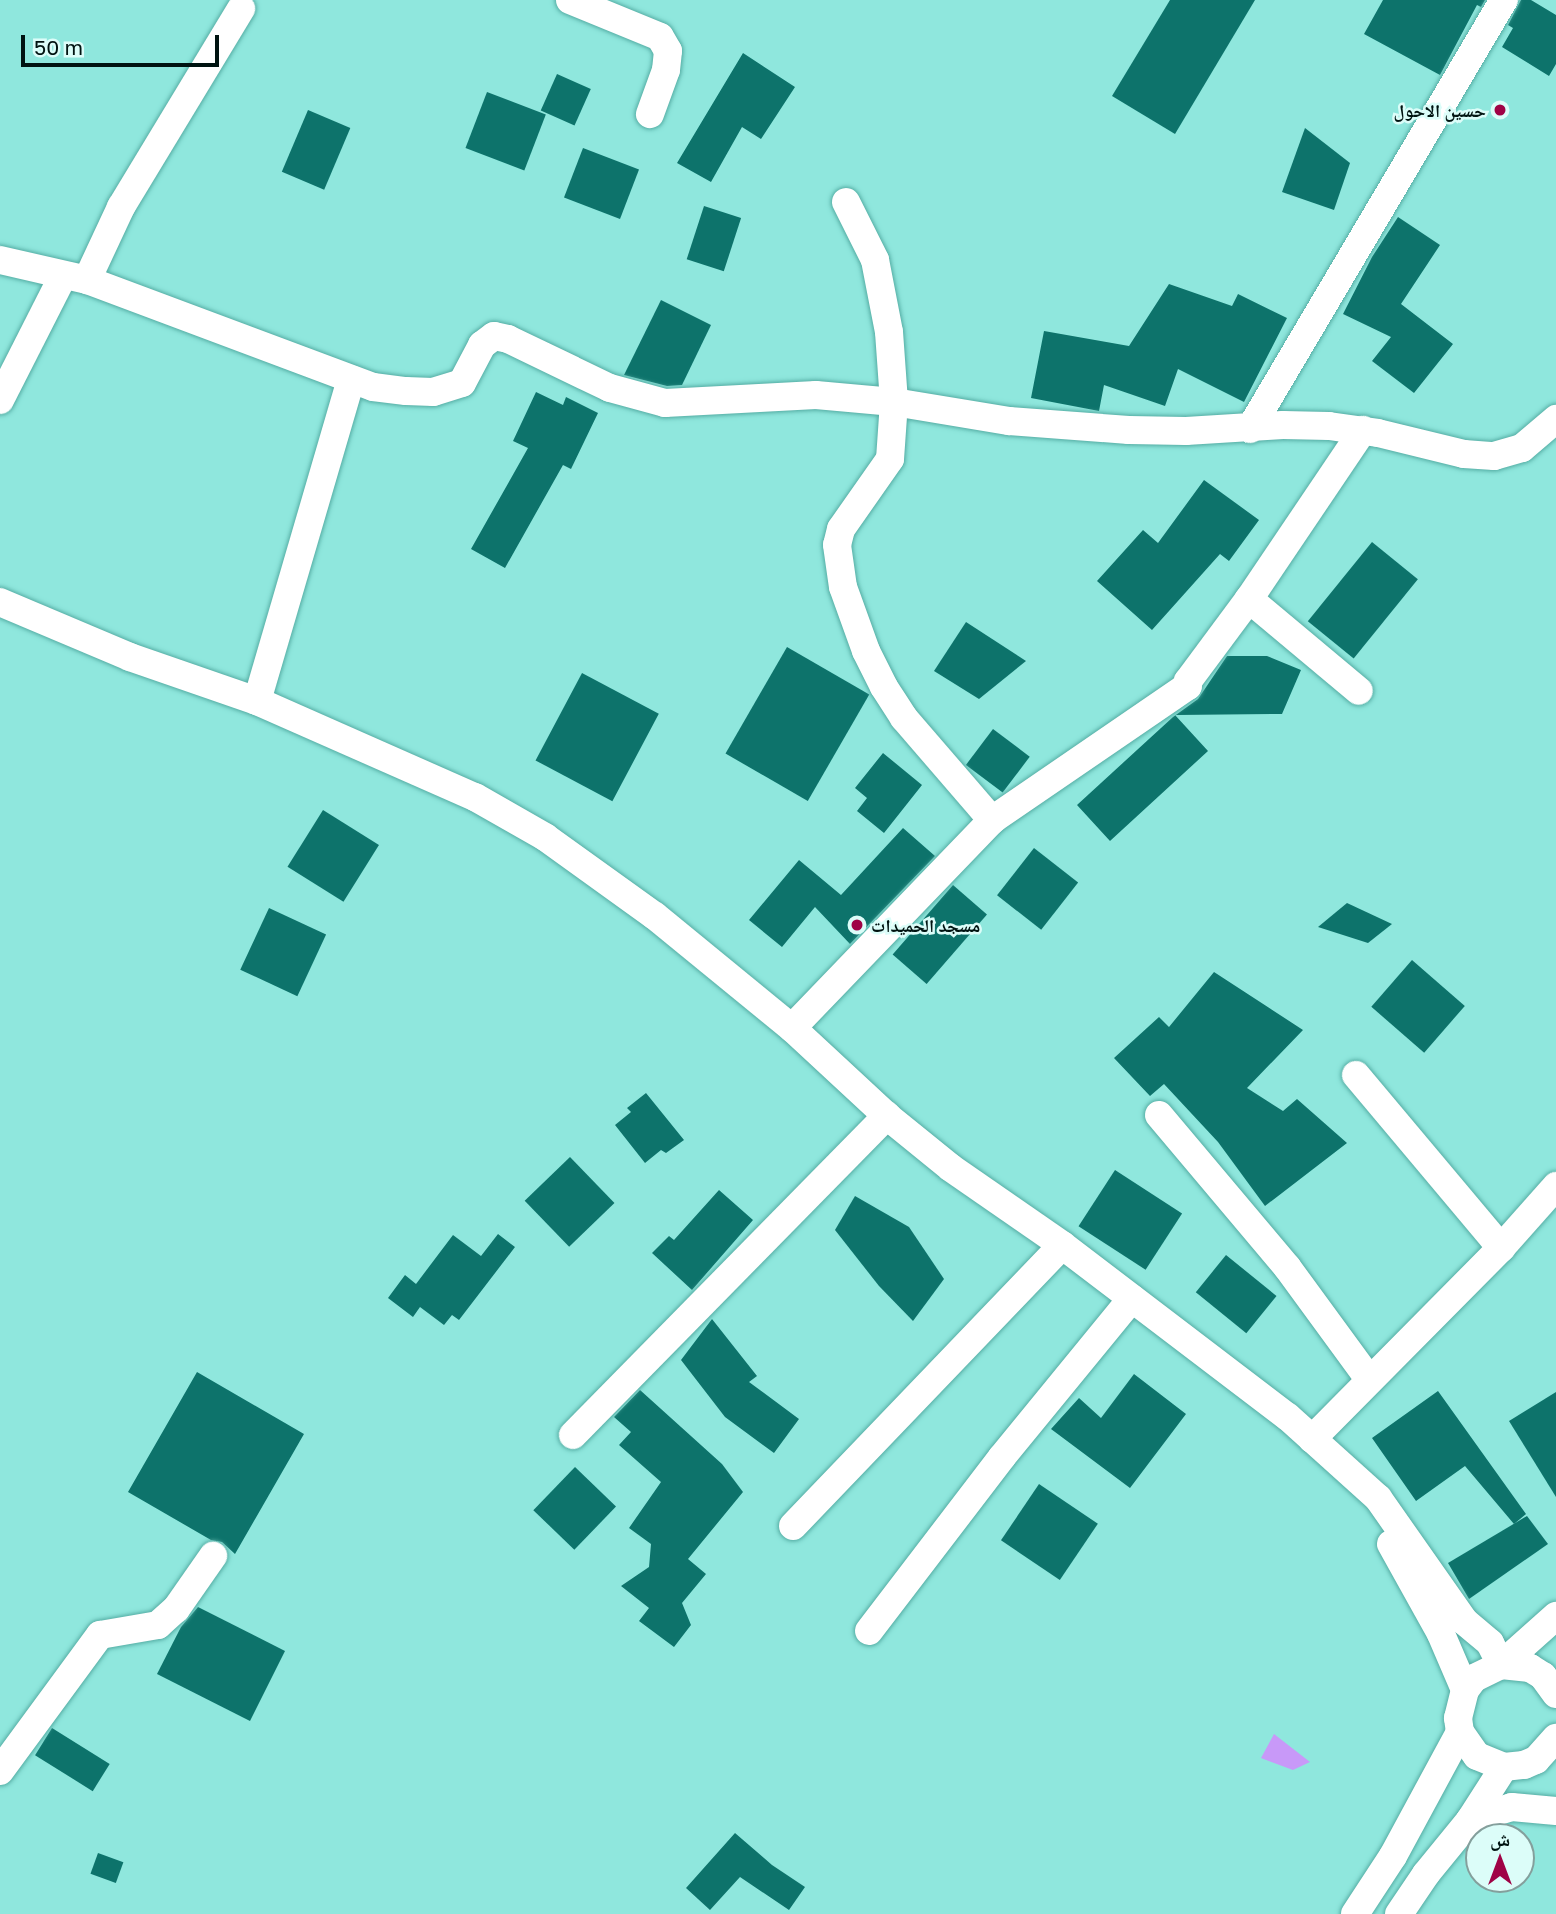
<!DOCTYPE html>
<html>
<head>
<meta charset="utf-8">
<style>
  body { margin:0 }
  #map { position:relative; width:1556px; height:1914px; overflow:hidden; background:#8fe7dd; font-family:"Golos Text","Noto Naskh Arabic",sans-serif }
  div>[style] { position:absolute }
  .water>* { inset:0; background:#c899f8 }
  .building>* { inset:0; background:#0d736b; transform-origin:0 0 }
  .roads { filter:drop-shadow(0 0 2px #55ada4) drop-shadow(0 0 2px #55ada4) }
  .minor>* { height:28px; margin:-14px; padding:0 14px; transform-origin:14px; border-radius:14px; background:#fff }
  .dots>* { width:19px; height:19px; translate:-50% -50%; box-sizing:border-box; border:4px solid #dcfdf9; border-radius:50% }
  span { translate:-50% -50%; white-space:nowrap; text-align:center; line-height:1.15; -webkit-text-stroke:5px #dcfdf9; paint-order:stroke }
  .poi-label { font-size:18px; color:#001311; font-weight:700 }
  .right { translate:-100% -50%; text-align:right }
  .left { translate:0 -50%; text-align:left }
  .north { position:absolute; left:1465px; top:1823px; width:70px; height:70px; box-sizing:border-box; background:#dcfdf9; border:2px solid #849f9c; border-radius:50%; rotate:0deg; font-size:19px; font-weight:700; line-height:28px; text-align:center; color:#001311 }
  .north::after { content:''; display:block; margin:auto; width:24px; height:32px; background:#9f0346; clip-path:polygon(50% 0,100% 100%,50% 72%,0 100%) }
  .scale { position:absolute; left:21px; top:35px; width:198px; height:32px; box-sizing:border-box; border:4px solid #001311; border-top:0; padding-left:9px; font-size:21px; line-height:24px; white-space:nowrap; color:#001311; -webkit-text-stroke:5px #dcfdf9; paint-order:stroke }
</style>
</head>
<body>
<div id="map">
  <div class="water">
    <div style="clip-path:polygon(1274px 1734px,1310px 1762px,1293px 1770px,1261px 1758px)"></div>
  </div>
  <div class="building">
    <div style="clip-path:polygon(1170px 0,1255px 0,1175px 134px,1112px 96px)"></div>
    <div style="clip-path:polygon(1383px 0,1485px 0,1481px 7px,1477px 5px,1440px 75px,1364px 34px)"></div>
    <div style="clip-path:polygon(1521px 0,1531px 0,1556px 15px,1556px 64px,1549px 76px,1502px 47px,1513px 28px,1508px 25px)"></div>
    <div style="clip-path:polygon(743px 53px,795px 87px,761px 139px,742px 127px,711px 182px,677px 163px)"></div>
    <div style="left:557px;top:74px;width:37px;height:40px;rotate:24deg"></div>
    <div style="left:487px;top:92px;width:63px;height:60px;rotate:21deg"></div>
    <div style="left:308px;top:110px;width:46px;height:67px;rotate:23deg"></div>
    <div style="clip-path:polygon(1305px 128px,1350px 163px,1334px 210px,1282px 192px)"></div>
    <div style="left:583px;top:148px;width:60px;height:53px;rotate:21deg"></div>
    <div style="left:704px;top:206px;width:39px;height:56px;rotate:18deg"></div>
    <div style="clip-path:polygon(1398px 217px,1440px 245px,1401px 304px,1453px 344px,1414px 393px,1372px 361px,1391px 337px,1343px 314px,1372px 257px)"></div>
    <div style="clip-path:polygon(1169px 284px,1232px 306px,1238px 294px,1287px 318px,1244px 402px,1178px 369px,1165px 406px,1104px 385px,1099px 411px,1031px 398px,1044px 331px,1129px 346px)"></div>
    <div style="clip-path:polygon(661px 300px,711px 325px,682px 385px,667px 386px,624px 375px)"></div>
    <div style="clip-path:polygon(536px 392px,563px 405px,566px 397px,598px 413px,571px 469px,563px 465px,505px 568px,471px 549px,528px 448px,513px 441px)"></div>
    <div style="clip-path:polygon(1204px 480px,1259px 520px,1229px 561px,1220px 554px,1152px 630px,1097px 581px,1143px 530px,1158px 543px)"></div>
    <div style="left:1372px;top:542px;width:59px;height:102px;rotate:39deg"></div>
    <div style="clip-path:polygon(966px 622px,1026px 661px,979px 699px,934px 671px)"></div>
    <div style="left:787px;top:647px;width:95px;height:123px;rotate:30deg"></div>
    <div style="clip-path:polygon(1227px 656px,1267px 656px,1301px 670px,1282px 714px,1175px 715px,1208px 751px,1110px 841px,1077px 805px,1173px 717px,1198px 699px)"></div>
    <div style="left:582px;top:673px;width:87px;height:99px;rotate:28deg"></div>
    <div style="left:993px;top:729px;width:46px;height:45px;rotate:37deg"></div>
    <div style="clip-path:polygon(883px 753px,922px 785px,884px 833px,857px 811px,867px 798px,855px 788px)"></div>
    <div style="left:323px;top:810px;width:66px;height:67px;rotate:32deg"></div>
    <div style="clip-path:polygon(903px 828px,935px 856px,850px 944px,815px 907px,782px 947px,749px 920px,799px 860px,841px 895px)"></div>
    <div style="left:1034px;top:848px;width:56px;height:60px;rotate:38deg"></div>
    <div style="left:953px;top:885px;width:45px;height:92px;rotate:41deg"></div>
    <div style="clip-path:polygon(1347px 903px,1392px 924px,1368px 943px,1318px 927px)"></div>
    <div style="left:269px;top:908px;width:63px;height:68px;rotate:25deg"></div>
    <div style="left:1412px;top:960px;width:70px;height:62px;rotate:41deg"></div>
    <div style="clip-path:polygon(1214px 972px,1303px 1030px,1247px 1088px,1283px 1111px,1297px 1099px,1347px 1143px,1265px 1206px,1218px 1142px,1164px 1084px,1150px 1096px,1114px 1058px,1159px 1017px,1169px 1027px)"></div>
    <div style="clip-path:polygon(646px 1093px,684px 1140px,666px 1153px,661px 1150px,645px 1163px,615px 1125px,631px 1112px,627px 1108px)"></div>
    <div style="left:570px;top:1157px;width:64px;height:63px;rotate:46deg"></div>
    <div style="left:1115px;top:1170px;width:80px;height:67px;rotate:33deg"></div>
    <div style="clip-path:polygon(719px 1190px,753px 1220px,692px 1290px,652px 1253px,669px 1236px,674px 1240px)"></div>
    <div style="clip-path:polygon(855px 1196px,909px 1227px,944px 1279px,913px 1321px,879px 1286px,835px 1230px)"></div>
    <div style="clip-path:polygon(498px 1234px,515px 1247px,459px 1320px,452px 1315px,444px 1325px,420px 1307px,413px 1317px,388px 1298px,405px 1275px,416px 1284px,453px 1235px,481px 1256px)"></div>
    <div style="left:1226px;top:1255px;width:65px;height:48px;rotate:39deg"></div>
    <div style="clip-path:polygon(712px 1319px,757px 1376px,749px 1382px,799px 1419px,774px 1453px,725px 1417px,681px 1360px)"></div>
    <div style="clip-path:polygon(197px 1372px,304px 1434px,235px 1554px,222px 1542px,211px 1540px,128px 1492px)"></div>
    <div style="clip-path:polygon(1134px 1374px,1186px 1414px,1130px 1488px,1051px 1429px,1079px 1398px,1101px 1418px)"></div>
    <div style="clip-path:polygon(640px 1390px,722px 1464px,743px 1492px,688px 1559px,706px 1574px,682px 1603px,691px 1625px,674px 1647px,639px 1621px,649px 1608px,621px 1586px,649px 1567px,651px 1544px,629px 1528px,661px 1482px,619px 1445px,631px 1432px,614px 1417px)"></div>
    <div style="clip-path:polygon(1438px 1391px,1526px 1514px,1514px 1524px,1465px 1466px,1416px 1501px,1372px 1438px)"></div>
    <div style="clip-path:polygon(1556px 1392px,1556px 1497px,1509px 1421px)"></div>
    <div style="left:575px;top:1467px;width:57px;height:60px;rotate:44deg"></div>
    <div style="left:1039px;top:1484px;width:71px;height:68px;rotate:34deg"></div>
    <div style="clip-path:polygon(1527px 1516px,1548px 1544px,1469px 1599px,1448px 1563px)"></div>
    <div style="clip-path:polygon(198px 1607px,285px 1651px,250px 1721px,157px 1674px,181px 1627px)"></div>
    <div style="left:52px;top:1728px;width:68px;height:32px;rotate:32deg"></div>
    <div style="clip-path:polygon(735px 1833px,772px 1865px,805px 1887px,789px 1910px,740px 1877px,710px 1910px,686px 1888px)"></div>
    <div style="left:98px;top:1853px;width:27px;height:22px;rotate:20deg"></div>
  </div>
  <div class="roads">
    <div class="minor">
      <div style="left:570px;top:0;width:97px;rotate:22.3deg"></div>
      <div style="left:660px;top:37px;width:16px;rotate:60deg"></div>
      <div style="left:668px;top:51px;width:19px;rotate:96deg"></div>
      <div style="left:666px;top:70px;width:47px;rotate:110deg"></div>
      <div style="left:846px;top:202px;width:65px;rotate:63.4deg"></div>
      <div style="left:875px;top:260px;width:73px;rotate:79deg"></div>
      <div style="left:889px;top:332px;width:70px;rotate:85.9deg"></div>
      <div style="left:894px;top:402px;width:57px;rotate:94deg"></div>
      <div style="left:890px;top:459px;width:85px;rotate:125deg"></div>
      <div style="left:841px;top:529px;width:16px;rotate:104deg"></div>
      <div style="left:837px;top:545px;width:42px;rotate:81.9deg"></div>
      <div style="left:843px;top:587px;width:68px;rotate:70.2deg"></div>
      <div style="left:866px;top:651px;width:40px;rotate:63.4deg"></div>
      <div style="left:884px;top:687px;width:37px;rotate:57deg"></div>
      <div style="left:904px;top:718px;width:135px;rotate:49.2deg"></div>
      <div style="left:0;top:260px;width:89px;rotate:12.9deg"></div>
      <div style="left:87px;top:280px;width:305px;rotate:20.5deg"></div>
      <div style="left:373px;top:387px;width:33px;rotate:7deg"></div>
      <div style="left:406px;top:391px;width:27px;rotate:2deg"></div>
      <div style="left:433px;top:392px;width:30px;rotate:-17deg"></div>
      <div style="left:462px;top:383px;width:43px;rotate:-62.2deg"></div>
      <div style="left:482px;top:345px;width:15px;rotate:-37deg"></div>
      <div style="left:494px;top:336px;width:14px;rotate:12deg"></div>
      <div style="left:508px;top:339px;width:113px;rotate:25.7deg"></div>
      <div style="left:610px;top:388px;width:57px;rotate:15.3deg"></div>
      <div style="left:665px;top:403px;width:151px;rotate:-3deg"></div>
      <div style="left:816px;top:395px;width:78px;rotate:5.1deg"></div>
      <div style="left:894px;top:402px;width:117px;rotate:9.4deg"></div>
      <div style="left:1009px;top:421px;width:120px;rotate:4.3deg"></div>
      <div style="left:1129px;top:430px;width:57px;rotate:1deg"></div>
      <div style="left:1186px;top:431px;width:97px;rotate:-3.5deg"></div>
      <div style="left:1283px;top:425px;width:46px;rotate:1.2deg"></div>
      <div style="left:1329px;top:426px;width:49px;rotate:8.1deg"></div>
      <div style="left:1378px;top:433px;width:89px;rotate:13.7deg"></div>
      <div style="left:1464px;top:454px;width:30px;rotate:4deg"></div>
      <div style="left:1494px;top:456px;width:29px;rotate:-16deg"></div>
      <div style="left:1522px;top:448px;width:45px;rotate:-40.5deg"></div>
      <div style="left:87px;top:280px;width:81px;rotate:-65deg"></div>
      <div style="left:121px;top:207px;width:232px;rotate:-58.8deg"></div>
      <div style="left:0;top:400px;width:139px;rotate:-63.1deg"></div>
      <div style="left:1250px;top:429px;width:499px;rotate:-59.4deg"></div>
      <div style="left:1249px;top:599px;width:143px;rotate:39.9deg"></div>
      <div style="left:0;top:602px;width:141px;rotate:22.9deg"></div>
      <div style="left:130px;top:657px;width:134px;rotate:19.1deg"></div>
      <div style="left:257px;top:701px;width:238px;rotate:23.8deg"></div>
      <div style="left:475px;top:797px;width:81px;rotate:29.7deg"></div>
      <div style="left:545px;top:837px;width:135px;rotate:35.7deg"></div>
      <div style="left:655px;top:916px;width:177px;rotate:39.3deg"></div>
      <div style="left:792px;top:1028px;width:129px;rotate:42.8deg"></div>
      <div style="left:887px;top:1116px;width:82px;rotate:39.1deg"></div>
      <div style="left:951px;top:1168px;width:135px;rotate:34.7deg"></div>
      <div style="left:1062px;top:1245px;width:284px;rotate:37.3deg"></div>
      <div style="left:1288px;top:1417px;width:121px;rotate:42deg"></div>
      <div style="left:1378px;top:1498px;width:150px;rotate:55deg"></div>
      <div style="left:1464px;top:1621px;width:34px;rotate:40deg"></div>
      <div style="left:1490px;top:1643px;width:25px;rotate:63deg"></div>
      <div style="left:1501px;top:1665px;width:74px;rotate:-41.7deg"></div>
      <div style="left:257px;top:701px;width:335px;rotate:-73.7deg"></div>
      <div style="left:792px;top:1028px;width:289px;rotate:-46.1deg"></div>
      <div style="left:992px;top:820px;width:237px;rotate:-34.4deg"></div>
      <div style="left:1188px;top:686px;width:5px;rotate:-90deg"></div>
      <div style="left:1188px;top:681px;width:102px;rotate:-53.4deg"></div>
      <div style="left:1249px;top:599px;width:204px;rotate:-56deg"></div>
      <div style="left:1356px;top:1075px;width:226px;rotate:50deg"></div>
      <div style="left:1159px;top:1115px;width:199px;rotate:49.9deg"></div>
      <div style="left:1287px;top:1267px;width:139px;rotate:53.8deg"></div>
      <div style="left:573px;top:1435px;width:448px;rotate:-45.5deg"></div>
      <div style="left:1312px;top:1439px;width:269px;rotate:-45.3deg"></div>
      <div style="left:1501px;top:1248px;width:83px;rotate:-48.4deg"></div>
      <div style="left:793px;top:1526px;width:389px;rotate:-46.2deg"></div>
      <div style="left:1391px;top:1544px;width:103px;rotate:60.9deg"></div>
      <div style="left:1441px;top:1634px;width:61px;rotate:66.8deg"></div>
      <div style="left:869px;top:1631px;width:219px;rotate:-52.6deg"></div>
      <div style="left:1002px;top:1457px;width:205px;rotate:-50.7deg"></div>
      <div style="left:1556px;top:1694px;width:22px;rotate:-126deg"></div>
      <div style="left:1543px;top:1676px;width:15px;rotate:-148deg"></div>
      <div style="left:1530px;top:1668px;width:29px;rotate:-174deg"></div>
      <div style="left:1501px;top:1665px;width:30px;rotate:154deg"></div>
      <div style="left:1474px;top:1678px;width:15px;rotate:127deg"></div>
      <div style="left:1465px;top:1690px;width:29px;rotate:104deg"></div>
      <div style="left:1458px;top:1718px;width:14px;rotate:82deg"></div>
      <div style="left:1460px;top:1732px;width:29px;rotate:55deg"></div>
      <div style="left:1477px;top:1756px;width:29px;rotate:22deg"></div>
      <div style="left:1504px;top:1767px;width:20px;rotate:-6deg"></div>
      <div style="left:1524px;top:1765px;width:13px;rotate:-23deg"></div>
      <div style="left:1536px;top:1760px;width:30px;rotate:-48deg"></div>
      <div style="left:0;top:1771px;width:169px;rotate:-53.7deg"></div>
      <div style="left:100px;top:1635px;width:59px;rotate:-9.8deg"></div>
      <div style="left:158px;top:1625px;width:24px;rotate:-42deg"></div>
      <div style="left:176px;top:1609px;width:65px;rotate:-55.1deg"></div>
      <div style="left:1470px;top:1820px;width:44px;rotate:-17.2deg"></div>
      <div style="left:1512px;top:1807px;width:44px;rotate:5.2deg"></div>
      <div style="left:1355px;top:1914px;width:69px;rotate:-56.8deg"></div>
      <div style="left:1393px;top:1856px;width:141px;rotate:-61.6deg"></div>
      <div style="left:1399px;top:1914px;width:48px;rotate:-56deg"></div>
      <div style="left:1426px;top:1874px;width:70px;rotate:-50.8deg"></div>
      <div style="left:1470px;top:1820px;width:63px;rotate:-57.3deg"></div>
    </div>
  </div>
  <div class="dots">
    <div style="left:1500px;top:110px;background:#9f0346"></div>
    <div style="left:857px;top:925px;background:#9f0346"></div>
  </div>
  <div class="poi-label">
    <span class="right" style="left:1486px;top:110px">حسين الاحول</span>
    <span class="left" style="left:871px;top:925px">مسجد الحميدات</span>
  </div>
  <div class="north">ش</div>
  <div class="scale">50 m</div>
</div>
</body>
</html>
